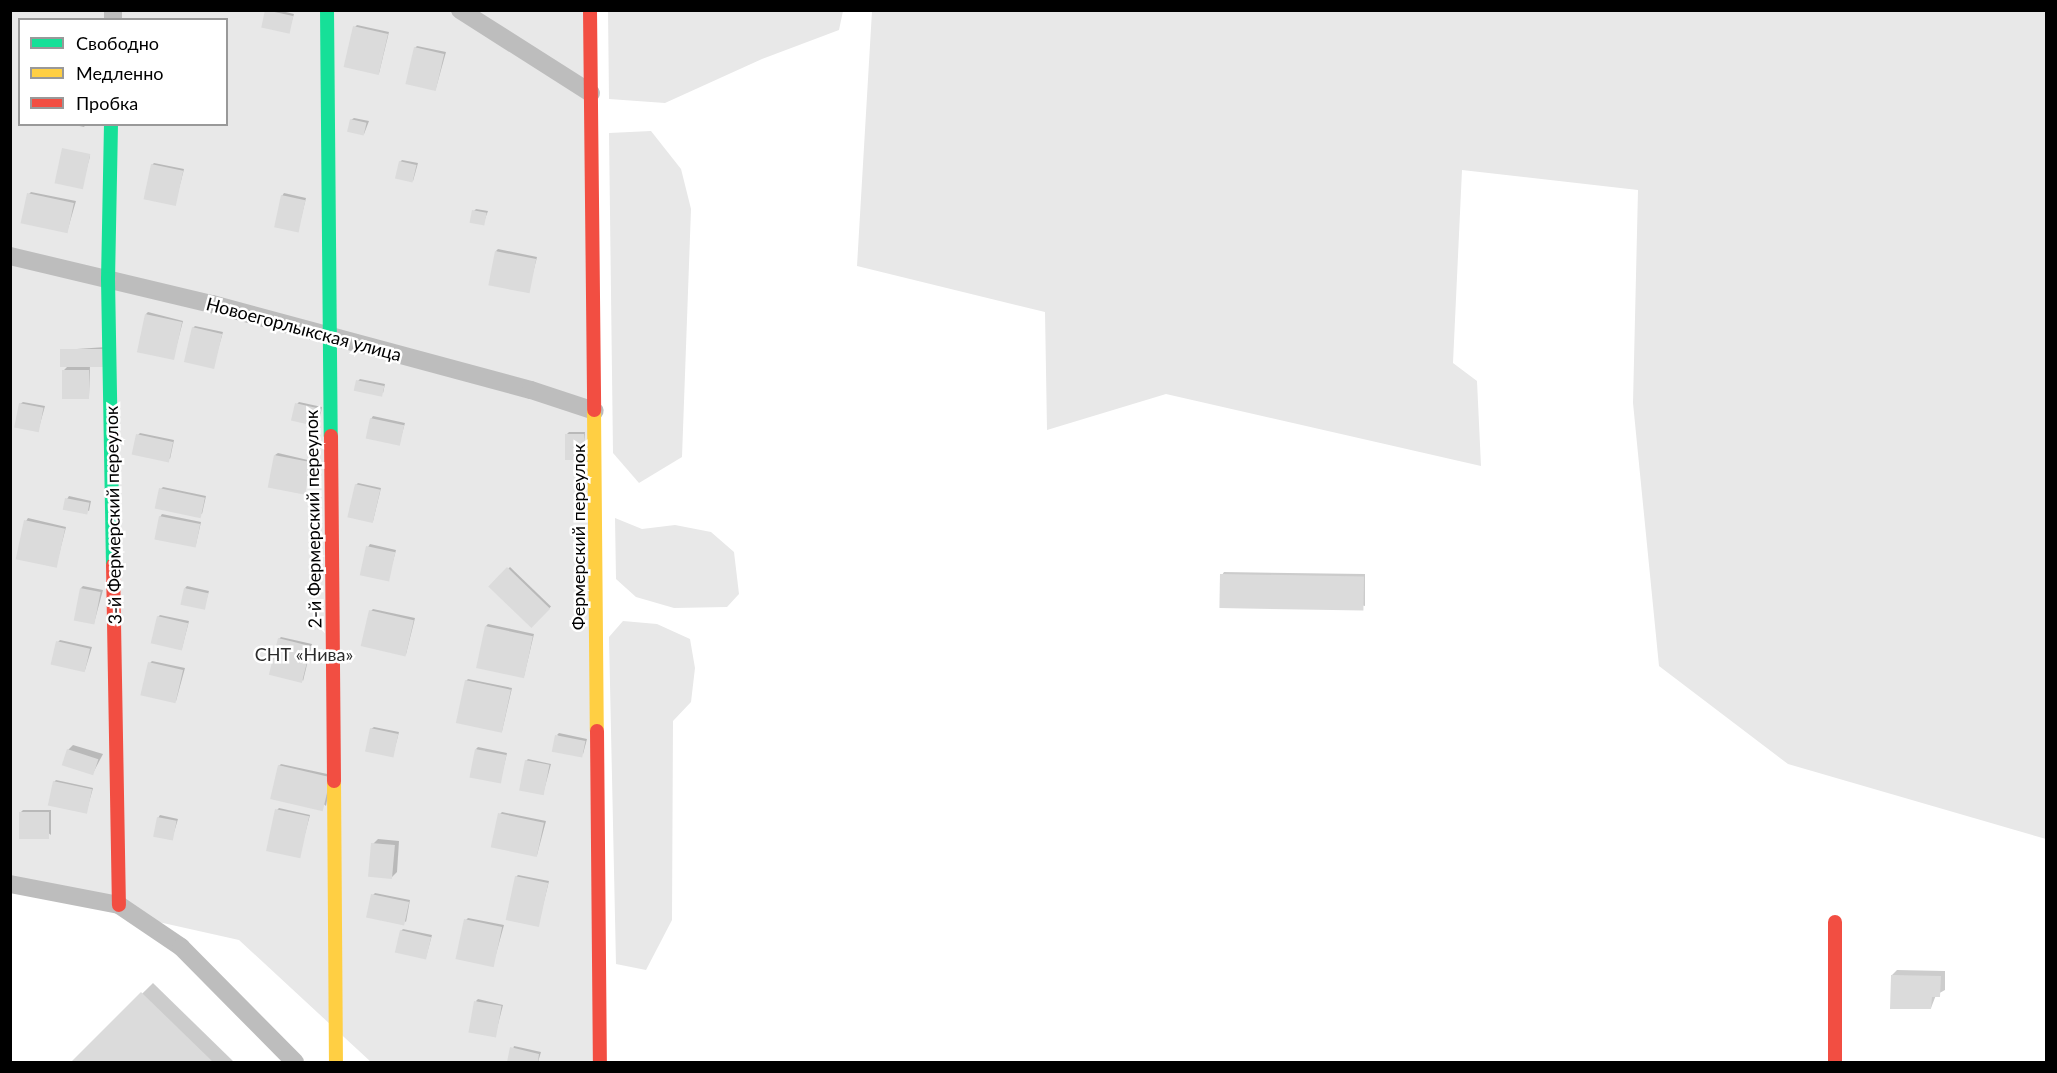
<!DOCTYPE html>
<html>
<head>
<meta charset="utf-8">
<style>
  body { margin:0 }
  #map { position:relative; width:2057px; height:1073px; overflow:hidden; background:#fff; font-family:Lato,sans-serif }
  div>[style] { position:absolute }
  .green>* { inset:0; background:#e8e8e8 }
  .shadow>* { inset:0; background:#0003; transform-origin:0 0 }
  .building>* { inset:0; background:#dbdbdb; transform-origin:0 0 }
  .street>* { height:18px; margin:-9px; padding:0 9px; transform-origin:9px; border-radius:9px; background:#bdbdbd }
  .fast>* { height:14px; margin:-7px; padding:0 7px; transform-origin:7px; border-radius:7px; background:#16e098 }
  .slow>* { height:14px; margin:-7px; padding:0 7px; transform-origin:7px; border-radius:7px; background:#ffcf43 }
  .jam>* { height:14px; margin:-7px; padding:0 7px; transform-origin:7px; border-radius:7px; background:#f24e42 }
  span { translate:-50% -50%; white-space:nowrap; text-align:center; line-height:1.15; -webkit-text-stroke:5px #fff; paint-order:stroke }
  .street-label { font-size:18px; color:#000 }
  .park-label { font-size:18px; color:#2c2c2c }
  .frame { position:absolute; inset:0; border:12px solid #000; pointer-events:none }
  .legend { position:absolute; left:18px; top:18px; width:210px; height:108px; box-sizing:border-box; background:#fff; border:2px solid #999; margin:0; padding:8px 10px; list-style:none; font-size:18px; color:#000 }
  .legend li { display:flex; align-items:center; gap:12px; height:30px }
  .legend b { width:30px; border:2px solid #999 }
</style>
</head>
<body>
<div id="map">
  <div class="green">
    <div style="clip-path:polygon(evenodd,11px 11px,589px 11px,601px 1062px,371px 1062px,239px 940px,11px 889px,11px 11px,20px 20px,226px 20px,226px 124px,20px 124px,20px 20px)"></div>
    <div style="clip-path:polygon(608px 11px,608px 10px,843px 11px,839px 30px,762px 59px,665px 103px,609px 99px)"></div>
    <div style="clip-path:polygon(872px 11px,2046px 11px,2046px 839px,1788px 764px,1659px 666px,1633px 403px,1638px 190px,1462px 170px,1453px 363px,1477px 381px,1481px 466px,1166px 394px,1047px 430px,1045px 312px,857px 266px)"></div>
    <div style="clip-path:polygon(651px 131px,681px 169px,691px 209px,682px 457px,639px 483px,613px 453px,609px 133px)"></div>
    <div style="clip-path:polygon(615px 518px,642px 529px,675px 525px,711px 532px,734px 552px,739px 594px,727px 607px,674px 608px,636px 597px,616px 579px)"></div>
    <div style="clip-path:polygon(623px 621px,657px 624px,690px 639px,695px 668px,691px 702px,673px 721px,672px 920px,646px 970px,616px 964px,609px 637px)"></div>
  </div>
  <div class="shadow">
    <div style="clip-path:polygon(278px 10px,294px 14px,288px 33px,266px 11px)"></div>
    <div style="clip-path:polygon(357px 25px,389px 32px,379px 73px,355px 27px)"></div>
    <div style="clip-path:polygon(417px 46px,446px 52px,436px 88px,415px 48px)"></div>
    <div style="clip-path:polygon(354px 118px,369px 121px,364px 134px,351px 120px)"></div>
    <div style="clip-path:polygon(70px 124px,86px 124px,84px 127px)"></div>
    <div style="clip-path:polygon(64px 150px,90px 156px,82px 187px)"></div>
    <div style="clip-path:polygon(402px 160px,418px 163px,413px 181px,400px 162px)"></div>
    <div style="clip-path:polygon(154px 163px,184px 169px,175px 204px,152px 165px)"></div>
    <div style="clip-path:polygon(31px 192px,76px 201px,67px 232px,29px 194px)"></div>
    <div style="clip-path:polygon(284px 193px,306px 198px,298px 230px,282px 196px)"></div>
    <div style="clip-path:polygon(476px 209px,488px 211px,483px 224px,474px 211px)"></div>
    <div style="clip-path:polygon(498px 249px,537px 257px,528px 292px,496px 251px)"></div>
    <div style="clip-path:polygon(148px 312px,183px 321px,173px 359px,146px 314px)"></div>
    <div style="clip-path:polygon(195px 326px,223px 332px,213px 367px,193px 328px)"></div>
    <div style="clip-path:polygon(106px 347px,90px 366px,89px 397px,63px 371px,68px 366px,62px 350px)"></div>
    <div style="clip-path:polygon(360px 379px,385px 384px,383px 393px,358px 381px)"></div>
    <div style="clip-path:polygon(23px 402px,45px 406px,38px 431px,20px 404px)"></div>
    <div style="clip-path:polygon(299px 402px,322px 407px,319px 423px,297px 404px)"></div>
    <div style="clip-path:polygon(373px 416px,405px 423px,399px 444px,371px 419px)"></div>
    <div style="clip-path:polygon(569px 432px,585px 432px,583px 458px,567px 434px)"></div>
    <div style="clip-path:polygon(140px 433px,174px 440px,170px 459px,138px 435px)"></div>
    <div style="clip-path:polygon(278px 453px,312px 461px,304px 493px,275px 455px)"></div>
    <div style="clip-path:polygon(358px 483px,381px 488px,373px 521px,356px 485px)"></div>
    <div style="clip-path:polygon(163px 487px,206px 496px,202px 514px,161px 489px)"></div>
    <div style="clip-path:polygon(69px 496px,91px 501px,89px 511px,67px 499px)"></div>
    <div style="clip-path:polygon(162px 514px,201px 522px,196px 544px,160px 517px)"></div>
    <div style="clip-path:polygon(28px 518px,66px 527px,56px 566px,26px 521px)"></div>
    <div style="clip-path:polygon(370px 544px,396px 550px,388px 579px,368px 547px)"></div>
    <div style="left:510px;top:567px;width:57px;height:28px;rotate:44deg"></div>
    <div style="clip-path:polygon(1224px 572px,1365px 574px,1365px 606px,1222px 575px)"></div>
    <div style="clip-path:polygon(83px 586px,103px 590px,94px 623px,81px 588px)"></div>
    <div style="clip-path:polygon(187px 586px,209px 591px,204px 608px,185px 588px)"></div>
    <div style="clip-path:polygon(373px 609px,415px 618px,406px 654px,371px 611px)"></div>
    <div style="clip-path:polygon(160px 615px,189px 621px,182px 648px,158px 617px)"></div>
    <div style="clip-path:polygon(488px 624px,534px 634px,524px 676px,486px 626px)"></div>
    <div style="clip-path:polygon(281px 637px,312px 644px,303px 681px,279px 639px)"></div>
    <div style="clip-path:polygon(60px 640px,92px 647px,85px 670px,58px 642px)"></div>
    <div style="clip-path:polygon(152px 661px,185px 668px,176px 701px,150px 663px)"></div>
    <div style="clip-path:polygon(468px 679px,512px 688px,502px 731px,466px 681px)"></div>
    <div style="clip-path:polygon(374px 727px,399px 732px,393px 755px,371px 729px)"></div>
    <div style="clip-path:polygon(559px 733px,587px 739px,583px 754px,557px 735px)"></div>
    <div style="clip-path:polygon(73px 745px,103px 754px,93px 773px,68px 750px)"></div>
    <div style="clip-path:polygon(478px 747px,507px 753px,500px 782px,476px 749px)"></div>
    <div style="clip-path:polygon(528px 759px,551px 764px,543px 794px,526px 761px)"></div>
    <div style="clip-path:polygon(281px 764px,332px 775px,326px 806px,279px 766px)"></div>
    <div style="clip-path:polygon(56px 780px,93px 788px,86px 813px,54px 782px)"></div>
    <div style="clip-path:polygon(279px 808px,310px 815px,299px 856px,277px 810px)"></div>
    <div style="clip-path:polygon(23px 810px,51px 810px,51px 835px,21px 812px)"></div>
    <div style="clip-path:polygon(502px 812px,546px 821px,537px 855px,500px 814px)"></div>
    <div style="clip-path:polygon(160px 815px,178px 819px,172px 839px,158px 818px)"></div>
    <div style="clip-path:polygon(378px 839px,399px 841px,397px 872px,392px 877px,373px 844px)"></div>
    <div style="clip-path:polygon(518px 875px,549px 881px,538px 925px,516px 877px)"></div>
    <div style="clip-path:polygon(375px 893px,410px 900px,406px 922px,373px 895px)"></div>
    <div style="clip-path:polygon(468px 918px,504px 925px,493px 965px,466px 920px)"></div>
    <div style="clip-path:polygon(403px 929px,432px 935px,426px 957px,401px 931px)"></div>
    <div style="clip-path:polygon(1897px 970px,1945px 971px,1945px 990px,1936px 995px,1931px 1008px,1892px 975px)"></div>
    <div style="clip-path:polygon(153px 983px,234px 1062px,73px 1062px)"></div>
    <div style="clip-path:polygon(478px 999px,503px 1005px,495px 1036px,476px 1001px)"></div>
    <div style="clip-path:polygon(514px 1046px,541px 1052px,538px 1062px,509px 1061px)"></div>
  </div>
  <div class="building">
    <div style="left:265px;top:10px;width:29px;height:18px;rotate:12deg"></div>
    <div style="left:353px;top:26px;width:36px;height:42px;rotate:13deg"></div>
    <div style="left:414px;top:47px;width:31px;height:38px;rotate:13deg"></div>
    <div style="left:350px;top:119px;width:17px;height:13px;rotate:13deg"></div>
    <div style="left:62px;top:148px;width:29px;height:36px;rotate:12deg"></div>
    <div style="left:399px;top:161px;width:18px;height:18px;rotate:13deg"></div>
    <div style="left:151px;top:164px;width:33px;height:36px;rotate:12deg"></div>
    <div style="left:27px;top:193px;width:48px;height:31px;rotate:12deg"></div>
    <div style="left:281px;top:195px;width:25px;height:33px;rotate:12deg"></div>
    <div style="left:472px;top:210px;width:15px;height:13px;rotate:11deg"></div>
    <div style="left:495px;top:251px;width:42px;height:35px;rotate:11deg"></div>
    <div style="left:145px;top:314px;width:38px;height:39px;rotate:12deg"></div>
    <div style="left:192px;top:327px;width:31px;height:36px;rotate:13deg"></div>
    <div style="left:105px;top:349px;width:18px;height:45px;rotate:90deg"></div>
    <div style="left:62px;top:370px;width:27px;height:29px"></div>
    <div style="left:356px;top:380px;width:29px;height:11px;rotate:12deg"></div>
    <div style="left:19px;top:403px;width:25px;height:25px;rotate:11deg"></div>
    <div style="left:295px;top:403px;width:27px;height:18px;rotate:13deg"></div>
    <div style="left:370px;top:418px;width:35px;height:21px;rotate:12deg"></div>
    <div style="left:136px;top:434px;width:38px;height:21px;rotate:12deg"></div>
    <div style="left:565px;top:434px;width:19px;height:26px"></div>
    <div style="left:274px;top:455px;width:38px;height:33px;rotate:11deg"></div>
    <div style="left:355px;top:484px;width:26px;height:34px;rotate:13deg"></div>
    <div style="left:159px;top:488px;width:47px;height:21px;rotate:12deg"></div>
    <div style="left:65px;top:498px;width:25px;height:12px;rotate:11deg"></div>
    <div style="left:159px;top:516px;width:42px;height:24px;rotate:11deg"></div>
    <div style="left:24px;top:520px;width:42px;height:40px;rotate:12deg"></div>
    <div style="left:366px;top:546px;width:30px;height:30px;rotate:12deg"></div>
    <div style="left:507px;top:567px;width:60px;height:27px;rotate:44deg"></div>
    <div style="left:1220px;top:574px;width:144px;height:34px;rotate:1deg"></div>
    <div style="left:80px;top:588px;width:21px;height:33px;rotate:11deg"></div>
    <div style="left:184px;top:588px;width:25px;height:17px;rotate:12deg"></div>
    <div style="left:369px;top:610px;width:46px;height:37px;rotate:13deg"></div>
    <div style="left:157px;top:616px;width:32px;height:28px;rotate:13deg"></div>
    <div style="left:485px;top:626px;width:49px;height:43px;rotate:12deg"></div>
    <div style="left:278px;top:638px;width:34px;height:38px;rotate:14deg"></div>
    <div style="left:56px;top:641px;width:35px;height:24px;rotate:13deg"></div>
    <div style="left:148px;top:662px;width:36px;height:34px;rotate:13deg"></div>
    <div style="left:465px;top:680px;width:47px;height:44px;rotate:12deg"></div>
    <div style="left:370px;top:728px;width:29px;height:24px;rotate:12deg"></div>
    <div style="left:555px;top:735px;width:31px;height:17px;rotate:11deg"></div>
    <div style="left:67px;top:749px;width:33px;height:17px;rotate:18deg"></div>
    <div style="left:475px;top:749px;width:32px;height:29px;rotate:11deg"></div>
    <div style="left:525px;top:760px;width:25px;height:31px;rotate:11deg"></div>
    <div style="left:278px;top:765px;width:54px;height:35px;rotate:13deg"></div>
    <div style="left:53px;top:781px;width:40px;height:25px;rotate:12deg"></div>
    <div style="left:275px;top:809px;width:35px;height:43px;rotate:12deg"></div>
    <div style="left:19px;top:812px;width:30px;height:27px"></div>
    <div style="left:498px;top:813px;width:47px;height:35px;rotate:12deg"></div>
    <div style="left:157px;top:817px;width:20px;height:20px;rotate:11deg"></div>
    <div style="left:371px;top:843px;width:24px;height:34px;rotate:5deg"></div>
    <div style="left:515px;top:876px;width:34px;height:45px;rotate:12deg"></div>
    <div style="left:371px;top:894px;width:39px;height:24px;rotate:12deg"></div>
    <div style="left:464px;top:919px;width:39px;height:41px;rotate:12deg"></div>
    <div style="left:400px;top:930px;width:32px;height:23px;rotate:13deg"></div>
    <div style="clip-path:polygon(1891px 975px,1941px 976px,1940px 997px,1932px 997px,1931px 1009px,1890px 1009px)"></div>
    <div style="clip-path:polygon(141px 992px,213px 1062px,71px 1062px)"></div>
    <div style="left:474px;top:1001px;width:28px;height:32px;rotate:10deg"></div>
    <div style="clip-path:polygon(510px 1047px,539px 1054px,538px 1062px,507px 1062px)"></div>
  </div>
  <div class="street">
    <div style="left:460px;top:10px;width:155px;rotate:32.4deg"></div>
    <div style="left:113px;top:20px;width:10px;rotate:-90deg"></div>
    <div style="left:10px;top:256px;width:208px;rotate:13.4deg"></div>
    <div style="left:212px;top:304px;width:330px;rotate:15.1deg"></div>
    <div style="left:531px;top:390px;width:67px;rotate:18.2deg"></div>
    <div style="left:10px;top:884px;width:111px;rotate:10.9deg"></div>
    <div style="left:119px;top:905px;width:75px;rotate:34.1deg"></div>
    <div style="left:181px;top:947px;width:162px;rotate:45.3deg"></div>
  </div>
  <div class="fast">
    <div style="left:327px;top:10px;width:426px;rotate:89.5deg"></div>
    <div style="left:111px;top:124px;width:155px;rotate:91.1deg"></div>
    <div style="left:108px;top:279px;width:286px;rotate:89deg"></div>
  </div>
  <div class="slow">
    <div style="left:594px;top:410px;width:321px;rotate:89.5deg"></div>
    <div style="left:334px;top:781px;width:281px;rotate:89.6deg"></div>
  </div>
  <div class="jam">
    <div style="left:590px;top:10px;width:400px;rotate:89.4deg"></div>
    <div style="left:331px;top:436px;width:345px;rotate:89.5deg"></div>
    <div style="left:113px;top:565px;width:340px;rotate:89deg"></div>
    <div style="left:597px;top:731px;width:331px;rotate:89.5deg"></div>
    <div style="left:1835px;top:922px;width:140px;rotate:90deg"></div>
  </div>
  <div class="street-label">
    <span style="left:304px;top:329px;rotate:15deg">Новоегорлыкская улица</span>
    <span style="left:113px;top:515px;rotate:-91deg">3-й Фермерский переулок</span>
    <span style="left:313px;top:519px;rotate:-91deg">2-й Фермерский переулок</span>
    <span style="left:578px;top:537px;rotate:-90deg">Фермерский переулок</span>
  </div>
  <div class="park-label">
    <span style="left:304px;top:654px">СНТ «Нива»</span>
  </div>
  <div class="frame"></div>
  <ul class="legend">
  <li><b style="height:8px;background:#16e098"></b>Свободно</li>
  <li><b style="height:8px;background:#ffcf43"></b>Медленно</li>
  <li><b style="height:8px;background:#f24e42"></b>Пробка</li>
  </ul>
</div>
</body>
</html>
